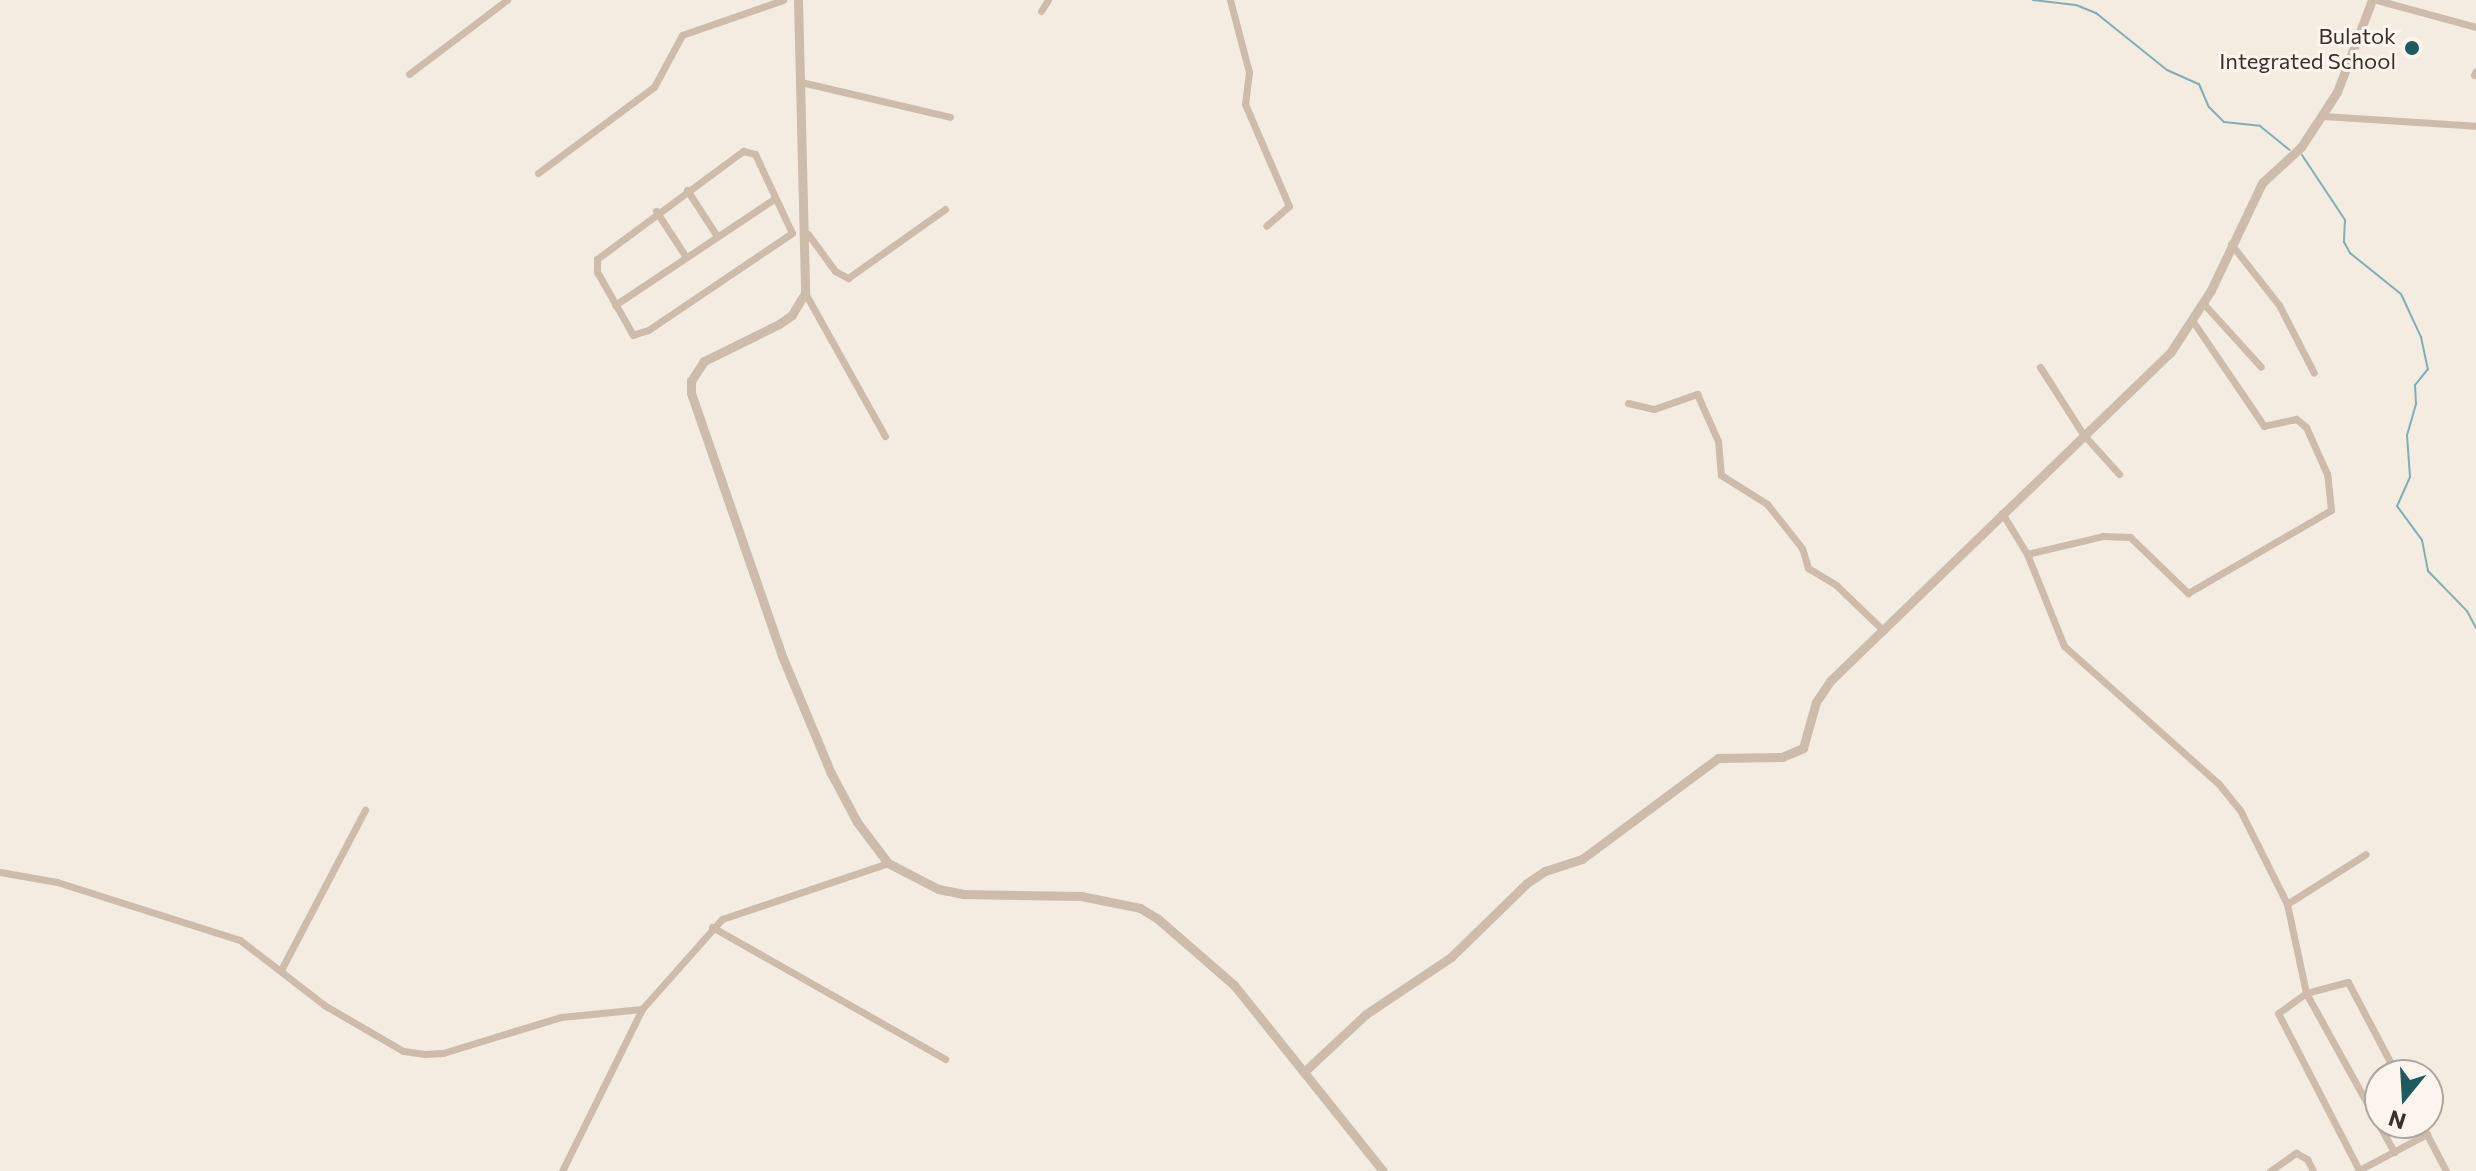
<!DOCTYPE html>
<html>
<head>
<meta charset="utf-8">
<style>
  body { margin:0 }
  #map { position:relative; width:2476px; height:1171px; overflow:hidden; background:#f4ebe1; font-family:Commissioner,sans-serif }
  div>[style] { position:absolute }
  .stream>* { height:2px; margin:-1px; padding:0 1px; transform-origin:1px; border-radius:1px; background:#7fb0b2 }
  .minor>* { height:7px; margin:-3.5px; padding:0 3.5px; transform-origin:3.5px; border-radius:3.5px; background:#cdbbac }
  .tertiary>* { height:9px; margin:-4.5px; padding:0 4.5px; transform-origin:4.5px; border-radius:4.5px; background:#cdbbac }
  .dots>* { width:22px; height:22px; translate:-50% -50%; box-sizing:border-box; border:4px solid #fbf5ee; border-radius:50% }
  span { translate:-50% -50%; white-space:nowrap; text-align:center; line-height:1.15; -webkit-text-stroke:6px #fbf5ee; paint-order:stroke }
  .poi-label { font-size:22px; color:#3b302b }
  .right { translate:-100% -50%; text-align:right }
  .north { position:absolute; left:2364px; top:1059px; width:80px; height:80px; box-sizing:border-box; background:#fbf5ee; border:2px solid #aea6a0; border-radius:50%; rotate:198deg; font-size:22px; font-weight:700; line-height:32px; text-align:center; color:#3b302b }
  .north::after { content:''; display:block; margin:auto; width:28px; height:36px; background:#1f5a5e; clip-path:polygon(50% 0,100% 100%,50% 72%,0 100%) }
</style>
</head>
<body>
<div id="map">
  <div class="stream">
    <div style="left:2033px;top:0;width:43px;rotate:6.6deg"></div>
    <div style="left:2076px;top:5px;width:22px;rotate:22deg"></div>
    <div style="left:2096px;top:13px;width:91px;rotate:38.8deg"></div>
    <div style="left:2167px;top:70px;width:35px;rotate:24deg"></div>
    <div style="left:2199px;top:84px;width:25px;rotate:67deg"></div>
    <div style="left:2209px;top:107px;width:21px;rotate:45deg"></div>
    <div style="left:2224px;top:122px;width:36px;rotate:6deg"></div>
    <div style="left:2260px;top:126px;width:38px;rotate:39deg"></div>
    <div style="left:2302px;top:155px;width:78px;rotate:56.5deg"></div>
    <div style="left:2345px;top:220px;width:22px;rotate:93deg"></div>
    <div style="left:2344px;top:242px;width:13px;rotate:61deg"></div>
    <div style="left:2350px;top:253px;width:65px;rotate:38.8deg"></div>
    <div style="left:2401px;top:294px;width:47px;rotate:65.1deg"></div>
    <div style="left:2421px;top:337px;width:33px;rotate:78deg"></div>
    <div style="left:2428px;top:369px;width:21px;rotate:129deg"></div>
    <div style="left:2415px;top:385px;width:19px;rotate:87deg"></div>
    <div style="left:2416px;top:404px;width:32px;rotate:106deg"></div>
    <div style="left:2407px;top:435px;width:42px;rotate:85.9deg"></div>
    <div style="left:2410px;top:477px;width:32px;rotate:114deg"></div>
    <div style="left:2397px;top:506px;width:42px;rotate:53.7deg"></div>
    <div style="left:2422px;top:540px;width:32px;rotate:79deg"></div>
    <div style="left:2428px;top:571px;width:56px;rotate:45.7deg"></div>
    <div style="left:2467px;top:611px;width:19px;rotate:62deg"></div>
  </div>
  <div class="minor">
    <div style="left:1230px;top:0;width:74px;rotate:75.2deg"></div>
    <div style="left:1249px;top:72px;width:32px;rotate:97deg"></div>
    <div style="left:1245px;top:104px;width:111px;rotate:66.7deg"></div>
    <div style="left:1289px;top:206px;width:30px;rotate:139deg"></div>
    <div style="left:2377px;top:0;width:103px;rotate:15.3deg"></div>
    <div style="left:1041px;top:11px;width:13px;rotate:-58deg"></div>
    <div style="left:409px;top:74px;width:123px;rotate:-37.1deg"></div>
    <div style="left:2474px;top:75px;width:4px;rotate:-63deg"></div>
    <div style="left:801px;top:82px;width:153px;rotate:13.2deg"></div>
    <div style="left:2323px;top:116px;width:153px;rotate:3.7deg"></div>
    <div style="left:743px;top:151px;width:12px;rotate:14deg"></div>
    <div style="left:755px;top:154px;width:87px;rotate:64.9deg"></div>
    <div style="left:792px;top:233px;width:174px;rotate:146deg"></div>
    <div style="left:648px;top:330px;width:16px;rotate:162deg"></div>
    <div style="left:633px;top:335px;width:73px;rotate:-119.7deg"></div>
    <div style="left:597px;top:272px;width:13px;rotate:-90deg"></div>
    <div style="left:597px;top:259px;width:182px;rotate:-36.5deg"></div>
    <div style="left:538px;top:173px;width:144px;rotate:-36.6deg"></div>
    <div style="left:654px;top:87px;width:59px;rotate:-61.7deg"></div>
    <div style="left:682px;top:35px;width:107px;rotate:-19.1deg"></div>
    <div style="left:687px;top:190px;width:55px;rotate:56.9deg"></div>
    <div style="left:656px;top:211px;width:55px;rotate:56.9deg"></div>
    <div style="left:808px;top:234px;width:46px;rotate:53.9deg"></div>
    <div style="left:835px;top:271px;width:15px;rotate:28deg"></div>
    <div style="left:848px;top:278px;width:119px;rotate:-35.4deg"></div>
    <div style="left:2231px;top:244px;width:78px;rotate:51.8deg"></div>
    <div style="left:2279px;top:305px;width:76px;rotate:62.8deg"></div>
    <div style="left:805px;top:293px;width:164px;rotate:60.8deg"></div>
    <div style="left:2203px;top:303px;width:86px;rotate:47.8deg"></div>
    <div style="left:615px;top:305px;width:191px;rotate:-33.7deg"></div>
    <div style="left:2040px;top:367px;width:80px;rotate:57.3deg"></div>
    <div style="left:2083px;top:434px;width:54px;rotate:48deg"></div>
    <div style="left:1628px;top:403px;width:27px;rotate:13deg"></div>
    <div style="left:1654px;top:409px;width:46px;rotate:-19.2deg"></div>
    <div style="left:1697px;top:394px;width:51px;rotate:65.9deg"></div>
    <div style="left:1718px;top:441px;width:34px;rotate:85deg"></div>
    <div style="left:1721px;top:475px;width:54px;rotate:32.2deg"></div>
    <div style="left:1767px;top:504px;width:56px;rotate:51.5deg"></div>
    <div style="left:1802px;top:548px;width:21px;rotate:73deg"></div>
    <div style="left:1808px;top:568px;width:33px;rotate:31deg"></div>
    <div style="left:1836px;top:585px;width:66px;rotate:43.8deg"></div>
    <div style="left:2002px;top:513px;width:48px;rotate:58.6deg"></div>
    <div style="left:2027px;top:554px;width:99px;rotate:68.1deg"></div>
    <div style="left:2064px;top:646px;width:206px;rotate:41.7deg"></div>
    <div style="left:2218px;top:783px;width:35px;rotate:51deg"></div>
    <div style="left:2240px;top:810px;width:105px;rotate:63.4deg"></div>
    <div style="left:2287px;top:904px;width:91px;rotate:77.9deg"></div>
    <div style="left:2306px;top:993px;width:182px;rotate:61deg"></div>
    <div style="left:2027px;top:554px;width:78px;rotate:-13.3deg"></div>
    <div style="left:2103px;top:536px;width:27px;rotate:2deg"></div>
    <div style="left:2130px;top:537px;width:81px;rotate:44deg"></div>
    <div style="left:2188px;top:593px;width:165px;rotate:-30.1deg"></div>
    <div style="left:2331px;top:510px;width:36px;rotate:-96deg"></div>
    <div style="left:2327px;top:474px;width:51px;rotate:-114.1deg"></div>
    <div style="left:2306px;top:427px;width:13px;rotate:-141deg"></div>
    <div style="left:2296px;top:419px;width:33px;rotate:168deg"></div>
    <div style="left:2264px;top:426px;width:128px;rotate:-124.2deg"></div>
    <div style="left:0;top:872px;width:58px;rotate:10deg"></div>
    <div style="left:57px;top:882px;width:192px;rotate:17.6deg"></div>
    <div style="left:240px;top:940px;width:106px;rotate:37.7deg"></div>
    <div style="left:324px;top:1005px;width:91px;rotate:30.2deg"></div>
    <div style="left:403px;top:1051px;width:22px;rotate:8deg"></div>
    <div style="left:425px;top:1054px;width:18px;rotate:-3deg"></div>
    <div style="left:443px;top:1053px;width:123px;rotate:-17deg"></div>
    <div style="left:561px;top:1017px;width:81px;rotate:-5.6deg"></div>
    <div style="left:642px;top:1009px;width:120px;rotate:-48.4deg"></div>
    <div style="left:722px;top:919px;width:175px;rotate:-18.6deg"></div>
    <div style="left:2287px;top:904px;width:93px;rotate:-32.3deg"></div>
    <div style="left:712px;top:927px;width:268px;rotate:29.5deg"></div>
    <div style="left:281px;top:970px;width:181px;rotate:-62.3deg"></div>
    <div style="left:2397px;top:1075px;width:105px;rotate:-117.8deg"></div>
    <div style="left:2348px;top:982px;width:43px;rotate:165.3deg"></div>
    <div style="left:2306px;top:993px;width:34px;rotate:144deg"></div>
    <div style="left:2278px;top:1013px;width:177px;rotate:62.7deg"></div>
    <div style="left:2359px;top:1170px;width:77px;rotate:-27.9deg"></div>
    <div style="left:2421px;top:1123px;width:54px;rotate:62.5deg"></div>
    <div style="left:562px;top:1171px;width:181px;rotate:-63.7deg"></div>
    <div style="left:2270px;top:1171px;width:32px;rotate:-35deg"></div>
    <div style="left:2296px;top:1153px;width:13px;rotate:29deg"></div>
    <div style="left:2307px;top:1159px;width:13px;rotate:63deg"></div>
  </div>
  <div class="tertiary">
    <div style="left:798px;top:0;width:293px;rotate:88.6deg"></div>
    <div style="left:805px;top:293px;width:26px;rotate:121deg"></div>
    <div style="left:792px;top:315px;width:16px;rotate:145deg"></div>
    <div style="left:779px;top:324px;width:84px;rotate:153.7deg"></div>
    <div style="left:704px;top:361px;width:24px;rotate:123deg"></div>
    <div style="left:691px;top:381px;width:12px;rotate:90deg"></div>
    <div style="left:691px;top:393px;width:278px;rotate:70.9deg"></div>
    <div style="left:782px;top:656px;width:127px;rotate:67.3deg"></div>
    <div style="left:831px;top:773px;width:55px;rotate:62deg"></div>
    <div style="left:857px;top:822px;width:51px;rotate:52.9deg"></div>
    <div style="left:888px;top:863px;width:56px;rotate:27.5deg"></div>
    <div style="left:938px;top:889px;width:25px;rotate:11deg"></div>
    <div style="left:963px;top:894px;width:118px;rotate:1deg"></div>
    <div style="left:1081px;top:896px;width:60px;rotate:11.5deg"></div>
    <div style="left:1140px;top:908px;width:21px;rotate:31deg"></div>
    <div style="left:1158px;top:919px;width:101px;rotate:41deg"></div>
    <div style="left:1234px;top:985px;width:238px;rotate:51.3deg"></div>
    <div style="left:1306px;top:1070px;width:82px;rotate:-43deg"></div>
    <div style="left:1366px;top:1014px;width:102px;rotate:-33.8deg"></div>
    <div style="left:1451px;top:957px;width:106px;rotate:-44.2deg"></div>
    <div style="left:1527px;top:883px;width:22px;rotate:-34deg"></div>
    <div style="left:1545px;top:871px;width:39px;rotate:-18deg"></div>
    <div style="left:1582px;top:859px;width:169px;rotate:-36.6deg"></div>
    <div style="left:1718px;top:758px;width:64px;rotate:-0.9deg"></div>
    <div style="left:1782px;top:757px;width:23px;rotate:-23deg"></div>
    <div style="left:1803px;top:748px;width:48px;rotate:-74.2deg"></div>
    <div style="left:1816px;top:702px;width:25px;rotate:-56deg"></div>
    <div style="left:1830px;top:681px;width:472px;rotate:-44deg"></div>
    <div style="left:2170px;top:353px;width:75px;rotate:-56.9deg"></div>
    <div style="left:2211px;top:290px;width:119px;rotate:-64.5deg"></div>
    <div style="left:2262px;top:183px;width:53px;rotate:-42.7deg"></div>
    <div style="left:2301px;top:147px;width:66px;rotate:-56.8deg"></div>
    <div style="left:2337px;top:92px;width:98px;rotate:-69.2deg"></div>
  </div>
  <div class="dots">
    <div style="left:2412px;top:48px;background:#1f5a5e"></div>
  </div>
  <div class="poi-label">
    <span class="right" style="left:2396px;top:48px">Bulatok<br>Integrated School</span>
  </div>
  <div class="north">N</div>
</div>
</body>
</html>
